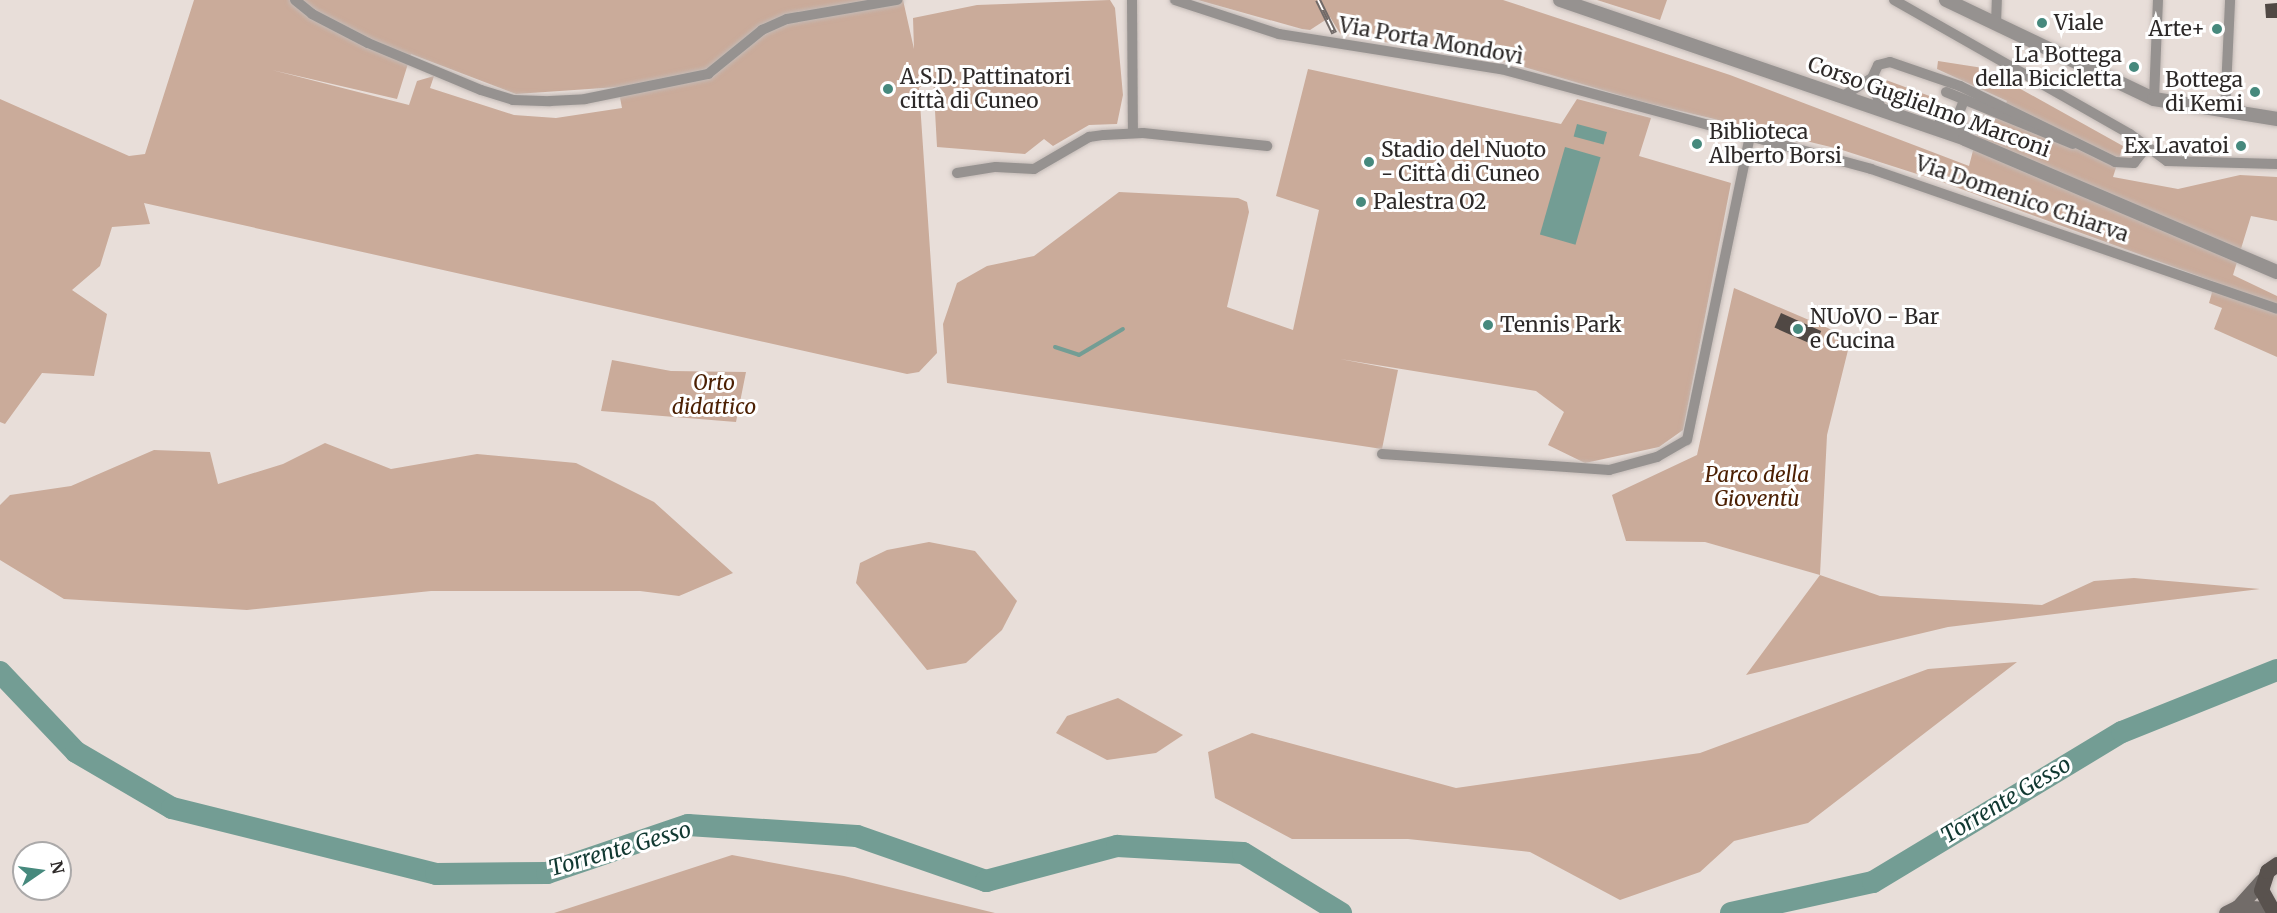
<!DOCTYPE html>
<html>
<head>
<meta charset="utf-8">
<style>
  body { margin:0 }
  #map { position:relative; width:2277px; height:913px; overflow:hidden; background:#e8ded9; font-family:Merriweather,serif }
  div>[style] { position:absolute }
  .green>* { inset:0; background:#caab9a }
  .water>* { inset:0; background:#739d94; transform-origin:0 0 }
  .stream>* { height:4px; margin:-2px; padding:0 2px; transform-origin:2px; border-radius:2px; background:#739d94 }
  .river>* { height:22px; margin:-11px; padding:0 11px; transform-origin:11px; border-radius:11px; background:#739d94 }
  .building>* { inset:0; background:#504844; transform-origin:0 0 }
  .roads { filter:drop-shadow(0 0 2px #c3bab6) drop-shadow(0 0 2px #c3bab6) }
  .minor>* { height:10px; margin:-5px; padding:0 5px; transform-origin:5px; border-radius:5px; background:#969290 }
  .tertiary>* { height:14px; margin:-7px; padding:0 7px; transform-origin:7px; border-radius:7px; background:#969290 }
  .secondary>* { height:15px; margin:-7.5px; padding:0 7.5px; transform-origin:7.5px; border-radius:7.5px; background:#726c69 }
  .primary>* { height:15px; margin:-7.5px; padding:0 7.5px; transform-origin:7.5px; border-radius:7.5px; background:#59524e }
  .rail>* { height:6px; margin-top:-3px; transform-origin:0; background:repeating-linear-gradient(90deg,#fff 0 11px,#716a68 0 22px); box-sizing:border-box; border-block:2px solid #716a68 }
  .dots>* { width:16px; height:16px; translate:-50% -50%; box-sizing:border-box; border:3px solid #fff; border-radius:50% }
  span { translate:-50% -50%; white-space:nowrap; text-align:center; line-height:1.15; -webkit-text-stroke:6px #fff; paint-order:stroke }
  .poi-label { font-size:21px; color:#2d2928 }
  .left { translate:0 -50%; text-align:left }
  .right { translate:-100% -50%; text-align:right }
  .street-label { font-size:21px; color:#2d2928 }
  .park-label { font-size:21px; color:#4c2003; font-style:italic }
  .water-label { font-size:22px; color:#103831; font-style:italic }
  .north { position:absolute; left:12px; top:841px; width:60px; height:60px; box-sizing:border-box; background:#fff; border:2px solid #aba9a9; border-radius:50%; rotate:77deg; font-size:16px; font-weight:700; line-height:24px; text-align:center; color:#2d2928 }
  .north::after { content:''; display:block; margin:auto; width:21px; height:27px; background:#46897d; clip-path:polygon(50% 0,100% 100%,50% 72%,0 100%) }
</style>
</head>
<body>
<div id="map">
  <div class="green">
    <div style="clip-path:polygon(evenodd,194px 0,903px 0,914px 49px,913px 18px,977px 5px,1110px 0,1115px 8px,1123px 95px,1117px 124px,1089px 125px,1053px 146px,1044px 139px,1025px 154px,937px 147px,933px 75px,919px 88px,937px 353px,919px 372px,907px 374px,144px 203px,150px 224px,112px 227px,100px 266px,72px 290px,107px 314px,94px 376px,42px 373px,5px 424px,0 422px,0 99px,129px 156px,145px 154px,194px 0,411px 54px,516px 94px,618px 87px,622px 108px,556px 118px,514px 115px,430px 88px,434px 76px,417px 81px,409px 105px,272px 70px,397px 99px,411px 54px)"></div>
    <div style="clip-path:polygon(1198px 0,1503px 0,1730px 75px,1969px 166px,1981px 120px,1999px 118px,2007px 101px,1937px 69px,1938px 61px,1983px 68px,2123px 146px,2113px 177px,2178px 189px,2240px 175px,2277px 177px,2277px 221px,2251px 216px,2233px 275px,2277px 296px,2277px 357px,2214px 329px,2222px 308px,2209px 303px,2215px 282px,1942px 182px,1839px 149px,1643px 102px,1507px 62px,1341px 35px,1330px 17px,1310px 30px,1302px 29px)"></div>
    <div style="clip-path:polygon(1597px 0,1667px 0,1660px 20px)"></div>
    <div style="clip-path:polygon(1308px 69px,1561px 124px,1577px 99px,1651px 118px,1639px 156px,1731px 183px,1683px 430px,1659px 447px,1585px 463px,1548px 445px,1564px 412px,1536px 391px,1340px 359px,1398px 370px,1382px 449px,947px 383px,943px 324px,957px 283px,987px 266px,1034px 256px,1119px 192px,1238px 198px,1247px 202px,1249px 212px,1227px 307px,1293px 330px,1319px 210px,1276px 196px)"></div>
    <div style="clip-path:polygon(1886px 80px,1935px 98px,1941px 109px,1934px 117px,1890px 102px)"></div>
    <div style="clip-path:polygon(1734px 288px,1851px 338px,1827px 435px,1820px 575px,1880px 596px,2042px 605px,2094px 581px,2134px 578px,2260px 589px,1948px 627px,1746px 675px,1820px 575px,1705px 542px,1626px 541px,1612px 495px,1697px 455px)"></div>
    <div style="clip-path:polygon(612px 360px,671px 371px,746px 372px,736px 422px,601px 411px)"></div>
    <div style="clip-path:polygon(325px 443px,391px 469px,477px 454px,576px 463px,654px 502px,733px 573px,679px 596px,640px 591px,431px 591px,247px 610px,64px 599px,0 560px,0 505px,10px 495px,71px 486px,154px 450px,210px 452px,218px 484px,283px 464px)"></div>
    <div style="clip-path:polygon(929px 542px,975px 551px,1017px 601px,1002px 630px,966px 663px,927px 670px,856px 583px,860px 563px,887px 550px)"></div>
    <div style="clip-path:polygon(2017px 662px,1808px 823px,1734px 841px,1700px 872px,1620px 900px,1530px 852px,1408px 839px,1292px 839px,1215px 798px,1208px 752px,1252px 733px,1456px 788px,1700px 753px,1928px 669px)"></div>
    <div style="clip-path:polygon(1118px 698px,1183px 735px,1156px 753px,1107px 760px,1056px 733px,1067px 716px)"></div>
    <div style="clip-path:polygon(732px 855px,844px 876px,995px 913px,554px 913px)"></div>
  </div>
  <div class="water">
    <div style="left:1577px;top:124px;width:31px;height:13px;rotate:15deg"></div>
    <div style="left:1565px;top:147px;width:37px;height:91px;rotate:16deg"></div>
  </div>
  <div class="stream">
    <div style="left:1055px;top:347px;width:25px;rotate:18deg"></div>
    <div style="left:1079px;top:355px;width:51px;rotate:-30.6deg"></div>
  </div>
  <div class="river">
    <div style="left:0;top:672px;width:110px;rotate:46.5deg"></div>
    <div style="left:76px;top:752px;width:111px;rotate:30.3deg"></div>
    <div style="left:172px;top:808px;width:272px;rotate:14deg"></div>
    <div style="left:436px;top:874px;width:111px;rotate:-0.5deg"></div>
    <div style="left:547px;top:873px;width:149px;rotate:-18.8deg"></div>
    <div style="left:688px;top:825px;width:169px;rotate:3.7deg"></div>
    <div style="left:857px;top:836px;width:137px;rotate:19.2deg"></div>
    <div style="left:986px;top:881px;width:136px;rotate:-15deg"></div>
    <div style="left:1117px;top:846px;width:126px;rotate:3.2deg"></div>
    <div style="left:1243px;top:853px;width:115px;rotate:31.5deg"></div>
    <div style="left:1731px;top:913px;width:145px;rotate:-12.3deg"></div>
    <div style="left:1873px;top:882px;width:291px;rotate:-31.1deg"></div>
    <div style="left:2122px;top:732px;width:167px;rotate:-21.8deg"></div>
  </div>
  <div class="building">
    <div style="clip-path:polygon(2277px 3px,2277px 18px,2266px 18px,2265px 4px)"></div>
    <div style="left:1781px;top:313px;width:44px;height:16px;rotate:24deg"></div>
  </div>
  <div class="roads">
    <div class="minor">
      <div style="left:295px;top:0;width:22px;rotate:39deg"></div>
      <div style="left:312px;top:14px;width:63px;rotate:27.4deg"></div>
      <div style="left:368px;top:43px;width:122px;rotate:22.6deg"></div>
      <div style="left:481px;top:90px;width:34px;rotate:17deg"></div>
      <div style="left:513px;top:100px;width:37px;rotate:2deg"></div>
      <div style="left:550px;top:101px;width:35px;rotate:-3deg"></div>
      <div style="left:585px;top:99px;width:126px;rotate:-11.5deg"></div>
      <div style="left:708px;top:74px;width:70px;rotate:-39.2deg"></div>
      <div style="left:762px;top:30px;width:27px;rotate:-24deg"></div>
      <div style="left:787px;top:19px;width:112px;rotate:-9.8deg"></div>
      <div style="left:1132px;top:0;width:133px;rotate:89.6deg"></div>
      <div style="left:1175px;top:0;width:109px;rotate:18.1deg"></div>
      <div style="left:1279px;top:34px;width:225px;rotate:9deg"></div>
      <div style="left:1501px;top:69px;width:383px;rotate:15.1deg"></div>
      <div style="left:1871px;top:169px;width:429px;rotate:19deg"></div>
      <div style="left:1894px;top:0;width:271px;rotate:29.6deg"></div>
      <div style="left:2130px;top:134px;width:46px;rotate:36.1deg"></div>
      <div style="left:2167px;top:161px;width:110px;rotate:1.6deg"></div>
      <div style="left:1996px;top:24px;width:24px;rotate:-88deg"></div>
      <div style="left:1872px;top:78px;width:32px;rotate:74deg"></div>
      <div style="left:1946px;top:92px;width:137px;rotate:22.3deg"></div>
      <div style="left:1843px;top:96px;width:34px;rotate:-32deg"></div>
      <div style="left:1872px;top:78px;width:14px;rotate:-65deg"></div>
      <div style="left:1878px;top:65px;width:12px;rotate:-14deg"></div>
      <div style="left:1890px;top:62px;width:74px;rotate:18.9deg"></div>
      <div style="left:1960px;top:86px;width:173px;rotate:26.1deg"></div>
      <div style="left:2115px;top:162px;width:19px;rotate:3deg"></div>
      <div style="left:2134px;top:163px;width:18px;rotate:-52deg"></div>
      <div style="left:2154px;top:99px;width:99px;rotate:-87.7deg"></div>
      <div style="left:1964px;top:100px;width:14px;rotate:111deg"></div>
      <div style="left:1959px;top:113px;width:27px;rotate:77deg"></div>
      <div style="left:2225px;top:112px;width:112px;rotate:-87.4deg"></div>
      <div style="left:1936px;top:128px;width:9px;rotate:-58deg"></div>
      <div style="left:1941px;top:120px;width:19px;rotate:-21deg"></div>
      <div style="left:957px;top:173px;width:39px;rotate:-9deg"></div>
      <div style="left:996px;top:167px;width:38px;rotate:3deg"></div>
      <div style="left:1034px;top:169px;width:64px;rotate:-30.2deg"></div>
      <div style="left:1089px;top:137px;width:15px;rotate:-8deg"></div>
      <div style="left:1104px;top:135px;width:39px;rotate:-3deg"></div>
      <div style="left:1143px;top:133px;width:125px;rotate:6deg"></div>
      <div style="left:1382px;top:454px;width:228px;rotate:4deg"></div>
      <div style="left:1609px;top:470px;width:50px;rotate:-15.2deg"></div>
      <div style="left:1657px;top:457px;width:34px;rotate:-30deg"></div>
      <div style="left:1687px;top:440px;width:309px;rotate:-78.3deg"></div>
    </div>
    <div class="tertiary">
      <div style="left:1560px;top:0;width:428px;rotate:18.9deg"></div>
      <div style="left:1965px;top:139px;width:339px;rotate:23.1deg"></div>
      <div style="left:1946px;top:0;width:230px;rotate:25.5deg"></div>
      <div style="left:2154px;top:99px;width:125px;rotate:9.2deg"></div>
    </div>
    <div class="secondary">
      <div style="left:2238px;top:907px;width:31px;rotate:4deg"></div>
      <div style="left:2226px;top:913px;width:13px;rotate:-27deg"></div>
      <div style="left:2238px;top:907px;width:36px;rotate:-48deg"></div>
    </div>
    <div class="primary">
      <div style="left:2274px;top:913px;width:26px;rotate:-119deg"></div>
      <div style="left:2261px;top:890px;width:20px;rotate:-72deg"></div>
      <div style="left:2267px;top:871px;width:12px;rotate:-35deg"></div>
    </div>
  </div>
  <div class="rail">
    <div style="left:1318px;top:0;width:37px;rotate:64deg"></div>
  </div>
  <div class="dots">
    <div style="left:2042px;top:23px;background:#46897d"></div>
    <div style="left:2217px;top:29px;background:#46897d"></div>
    <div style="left:2134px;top:67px;background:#46897d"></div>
    <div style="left:888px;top:89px;background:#46897d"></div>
    <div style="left:2255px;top:92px;background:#46897d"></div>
    <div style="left:1697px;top:144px;background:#46897d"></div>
    <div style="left:2241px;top:146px;background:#46897d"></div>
    <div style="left:1369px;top:162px;background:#46897d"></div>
    <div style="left:1361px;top:202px;background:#46897d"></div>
    <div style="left:1488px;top:325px;background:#46897d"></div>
    <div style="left:1798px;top:329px;background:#46897d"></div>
  </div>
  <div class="poi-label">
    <span class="left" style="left:2054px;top:23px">Viale</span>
    <span class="right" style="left:2205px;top:29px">Arte+</span>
    <span class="right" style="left:2122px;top:67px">La Bottega<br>della Bicicletta</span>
    <span class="left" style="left:900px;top:89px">A.S.D. Pattinatori<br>città di Cuneo</span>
    <span class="right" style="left:2243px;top:92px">Bottega<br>di Kemi</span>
    <span class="left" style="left:1709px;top:144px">Biblioteca<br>Alberto Borsi</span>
    <span class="right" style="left:2229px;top:146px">Ex Lavatoi</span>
    <span class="left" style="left:1381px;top:162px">Stadio del Nuoto<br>- Città di Cuneo</span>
    <span class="left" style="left:1373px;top:202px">Palestra O2</span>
    <span class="left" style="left:1810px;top:329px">NUoVO - Bar<br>e Cucina</span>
    <span class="left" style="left:1500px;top:325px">Tennis Park</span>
  </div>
  <div class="street-label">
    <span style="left:1431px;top:41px;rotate:10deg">Via Porta Mondovì</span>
    <span style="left:1929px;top:107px;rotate:20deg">Corso Guglielmo Marconi</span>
    <span style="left:2022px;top:199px;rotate:19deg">Via Domenico Chiarva</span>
  </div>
  <div class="park-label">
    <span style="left:714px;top:395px">Orto<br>didattico</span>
    <span style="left:1757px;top:487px">Parco della<br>Gioventù</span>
  </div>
  <div class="water-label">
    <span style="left:2006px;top:800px;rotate:-31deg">Torrente Gesso</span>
    <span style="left:620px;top:849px;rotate:-16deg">Torrente Gesso</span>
  </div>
  <div class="north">N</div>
</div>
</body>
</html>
